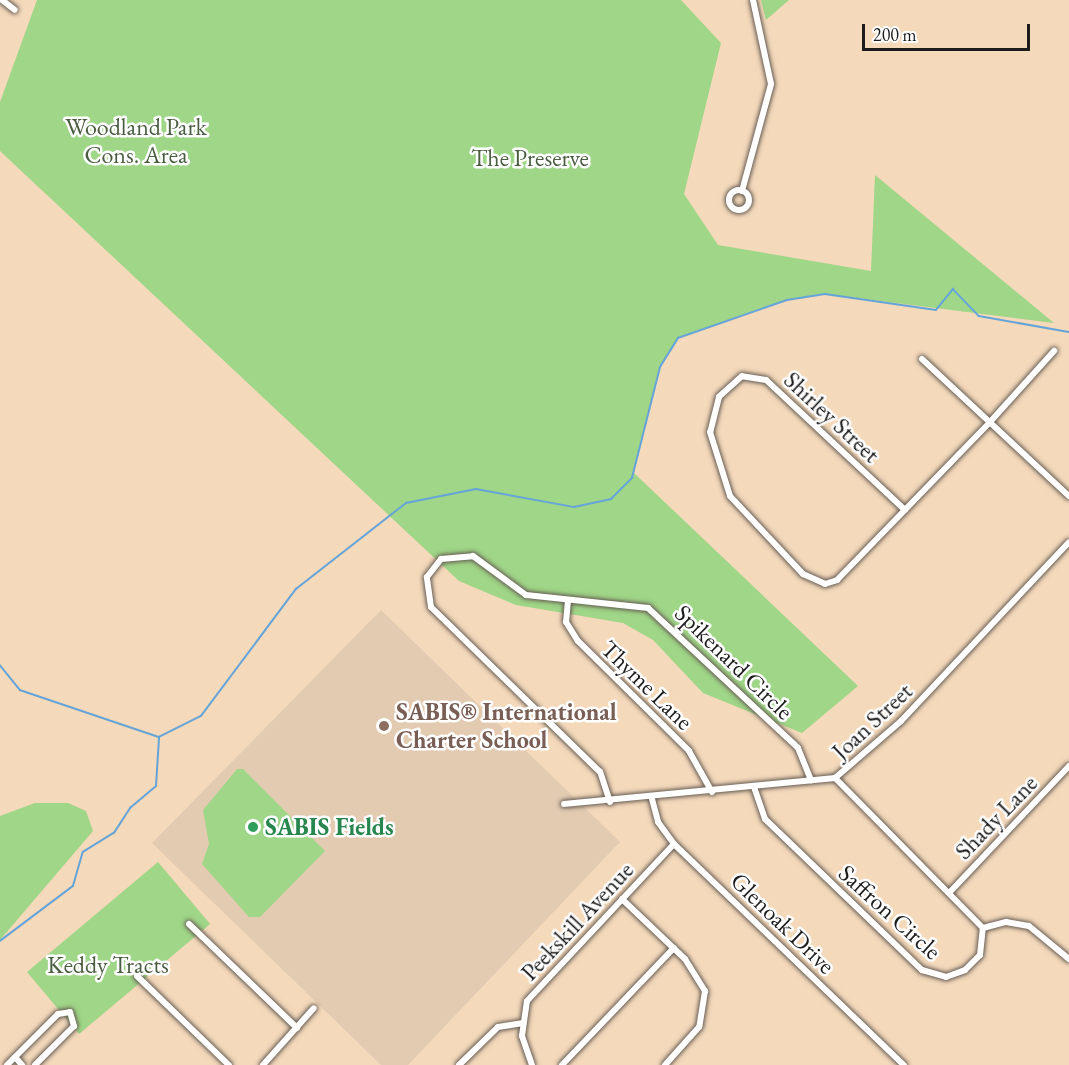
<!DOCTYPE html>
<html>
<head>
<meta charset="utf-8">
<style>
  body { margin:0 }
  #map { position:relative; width:1069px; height:1065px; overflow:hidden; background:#f4d9bb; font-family:"EB Garamond",serif }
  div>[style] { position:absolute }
  .built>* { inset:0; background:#e3cbb2 }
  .green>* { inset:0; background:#9fd687; transform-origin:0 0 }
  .stream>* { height:1.5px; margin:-0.75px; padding:0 0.75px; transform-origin:0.75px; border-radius:0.75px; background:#66a4d8 }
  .roads { filter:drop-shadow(0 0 2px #685e54) drop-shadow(0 0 2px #685e54) }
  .street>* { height:6px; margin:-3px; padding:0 3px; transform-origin:3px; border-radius:3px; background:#fff }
  .street>.ring { margin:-3px; padding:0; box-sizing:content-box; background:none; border:6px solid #fff; border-radius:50% }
  .dots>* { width:16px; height:16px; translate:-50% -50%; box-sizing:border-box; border:3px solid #fff; border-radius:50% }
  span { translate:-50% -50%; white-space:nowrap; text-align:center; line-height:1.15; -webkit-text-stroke:5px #fff; paint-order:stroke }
  .park-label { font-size:24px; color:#4a5d41 }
  .street-label { font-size:24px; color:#1c1c1c }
  .education-label { font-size:24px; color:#785e54; font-weight:700 }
  .left { translate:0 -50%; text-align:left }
  .leisure-label { font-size:24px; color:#27864d; font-weight:700 }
  .scale { position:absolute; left:862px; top:24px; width:168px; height:27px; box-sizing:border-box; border:3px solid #1c1c1c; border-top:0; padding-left:8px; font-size:18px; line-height:21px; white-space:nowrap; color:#1c1c1c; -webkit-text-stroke:4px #fff; paint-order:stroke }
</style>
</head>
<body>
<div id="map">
  <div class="built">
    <div style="clip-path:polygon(381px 610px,620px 842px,408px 1065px,381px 1065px,152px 843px)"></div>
  </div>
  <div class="green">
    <div style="clip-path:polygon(37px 0,681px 0,721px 43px,684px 194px,718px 245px,871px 271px,875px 175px,1054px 323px,825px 294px,787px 300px,678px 338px,660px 367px,634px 473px,858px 686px,802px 733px,703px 693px,653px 640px,623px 623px,516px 605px,459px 581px,0 151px,0 102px)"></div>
    <div style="clip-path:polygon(761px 0,789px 0,766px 20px)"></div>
    <div style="clip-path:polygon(237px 769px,243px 769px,325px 851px,260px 917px,249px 917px,202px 864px,209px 844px,203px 810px)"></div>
    <div style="clip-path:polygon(35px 803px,68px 803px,86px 811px,93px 831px,0 940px,0 816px)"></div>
    <div style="left:158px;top:862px;width:81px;height:171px;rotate:50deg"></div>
  </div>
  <div class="stream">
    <div style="left:0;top:665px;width:32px;rotate:51deg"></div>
    <div style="left:20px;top:690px;width:147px;rotate:18.7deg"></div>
    <div style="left:159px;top:737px;width:47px;rotate:-26.6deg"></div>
    <div style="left:201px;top:716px;width:159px;rotate:-53.2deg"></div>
    <div style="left:296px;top:589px;width:140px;rotate:-38deg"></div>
    <div style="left:406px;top:503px;width:71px;rotate:-11.3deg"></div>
    <div style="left:476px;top:489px;width:100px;rotate:10.4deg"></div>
    <div style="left:574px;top:507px;width:38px;rotate:-12deg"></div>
    <div style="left:611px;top:499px;width:30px;rotate:-45deg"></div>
    <div style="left:632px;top:478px;width:114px;rotate:-75.8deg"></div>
    <div style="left:660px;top:367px;width:34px;rotate:-58deg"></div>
    <div style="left:678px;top:338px;width:115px;rotate:-19.2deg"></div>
    <div style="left:787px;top:300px;width:38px;rotate:-9deg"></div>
    <div style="left:825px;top:294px;width:112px;rotate:8.2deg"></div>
    <div style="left:936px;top:310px;width:27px;rotate:-51deg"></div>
    <div style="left:953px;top:289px;width:37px;rotate:46deg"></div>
    <div style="left:979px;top:316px;width:91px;rotate:10.1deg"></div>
    <div style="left:0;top:941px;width:91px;rotate:-37deg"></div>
    <div style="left:73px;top:886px;width:35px;rotate:-74deg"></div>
    <div style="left:83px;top:852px;width:36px;rotate:-32deg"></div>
    <div style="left:114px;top:833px;width:30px;rotate:-57deg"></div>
    <div style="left:130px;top:808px;width:34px;rotate:-40deg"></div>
    <div style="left:156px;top:786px;width:48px;rotate:-86.4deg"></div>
  </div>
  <div class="roads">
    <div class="street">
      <div style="left:2px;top:0;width:16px;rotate:38deg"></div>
      <div class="ring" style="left:729px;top:190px;width:14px;height:14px"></div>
      <div style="left:742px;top:191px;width:111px;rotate:-74.8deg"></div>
      <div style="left:771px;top:84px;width:86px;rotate:-102.1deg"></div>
      <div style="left:922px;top:359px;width:201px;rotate:43deg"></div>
      <div style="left:905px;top:510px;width:190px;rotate:-136.9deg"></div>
      <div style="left:766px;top:380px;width:24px;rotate:-171deg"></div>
      <div style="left:742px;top:376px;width:31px;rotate:138deg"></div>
      <div style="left:719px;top:397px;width:36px;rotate:104deg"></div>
      <div style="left:710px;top:432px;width:67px;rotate:72.6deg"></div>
      <div style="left:730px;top:496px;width:107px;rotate:46.9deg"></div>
      <div style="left:803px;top:574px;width:24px;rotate:24deg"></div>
      <div style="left:825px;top:584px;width:13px;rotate:-18deg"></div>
      <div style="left:837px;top:580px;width:220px;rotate:-45.9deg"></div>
      <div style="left:990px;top:422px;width:96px;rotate:-48deg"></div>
      <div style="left:568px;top:600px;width:22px;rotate:95deg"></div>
      <div style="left:566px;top:622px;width:22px;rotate:58deg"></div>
      <div style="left:578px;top:641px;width:156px;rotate:44.7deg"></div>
      <div style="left:689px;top:751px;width:47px;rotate:60.7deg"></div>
      <div style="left:754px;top:787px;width:34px;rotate:71deg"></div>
      <div style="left:765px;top:819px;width:218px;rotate:43.9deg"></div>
      <div style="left:922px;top:970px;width:25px;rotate:16deg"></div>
      <div style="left:946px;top:977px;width:20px;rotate:-20deg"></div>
      <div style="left:965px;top:970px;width:21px;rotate:-45deg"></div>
      <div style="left:980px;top:955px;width:27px;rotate:-84deg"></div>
      <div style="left:983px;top:928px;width:211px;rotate:-134.6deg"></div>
      <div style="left:652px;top:799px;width:24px;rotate:75deg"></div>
      <div style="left:658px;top:822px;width:27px;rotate:54deg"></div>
      <div style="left:674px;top:844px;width:319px;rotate:43.9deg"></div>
      <div style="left:610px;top:802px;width:32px;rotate:-108deg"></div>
      <div style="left:600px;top:772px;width:236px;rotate:-135.7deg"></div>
      <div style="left:431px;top:607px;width:30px;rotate:-98deg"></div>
      <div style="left:427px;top:577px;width:23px;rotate:-52deg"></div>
      <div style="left:441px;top:559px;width:32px;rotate:-5deg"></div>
      <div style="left:473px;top:556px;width:66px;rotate:36.3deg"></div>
      <div style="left:526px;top:595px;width:123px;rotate:6.1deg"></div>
      <div style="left:648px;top:608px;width:205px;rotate:43deg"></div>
      <div style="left:798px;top:748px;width:35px;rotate:68deg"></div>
      <div style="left:564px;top:804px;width:272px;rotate:-5.5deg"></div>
      <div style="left:835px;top:778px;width:87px;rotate:-40.8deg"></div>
      <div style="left:901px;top:721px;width:245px;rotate:-46.8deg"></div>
      <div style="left:950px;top:892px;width:173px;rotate:-46.6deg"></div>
      <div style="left:622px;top:899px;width:87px;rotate:43.6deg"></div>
      <div style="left:685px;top:959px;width:38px;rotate:58deg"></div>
      <div style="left:705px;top:991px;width:36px;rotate:99deg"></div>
      <div style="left:699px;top:1027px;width:51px;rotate:131.8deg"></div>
      <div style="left:189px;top:924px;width:150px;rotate:43.9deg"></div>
      <div style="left:983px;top:928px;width:24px;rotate:-15deg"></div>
      <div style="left:1006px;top:922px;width:23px;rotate:10deg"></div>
      <div style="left:1029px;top:926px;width:52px;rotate:39.5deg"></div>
      <div style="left:137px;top:976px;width:128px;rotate:44.1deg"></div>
      <div style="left:15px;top:1057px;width:11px;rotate:49deg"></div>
      <div style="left:7px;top:1065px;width:72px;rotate:-45deg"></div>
      <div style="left:58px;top:1014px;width:12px;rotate:-9deg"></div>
      <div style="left:70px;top:1012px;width:15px;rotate:74deg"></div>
      <div style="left:74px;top:1026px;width:55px;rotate:135deg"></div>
      <div style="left:263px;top:1065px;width:76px;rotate:-48.2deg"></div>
      <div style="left:459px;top:1065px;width:54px;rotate:-44.3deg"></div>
      <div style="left:498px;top:1027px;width:24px;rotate:-9deg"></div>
      <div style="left:532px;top:1065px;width:31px;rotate:-109deg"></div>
      <div style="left:522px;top:1036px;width:35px;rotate:-82deg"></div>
      <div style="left:527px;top:1001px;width:215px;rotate:-46.9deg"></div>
      <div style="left:562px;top:1065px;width:162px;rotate:-46.3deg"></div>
    </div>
  </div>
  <div class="dots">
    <div style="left:384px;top:726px;background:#8d6e63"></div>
    <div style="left:253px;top:827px;background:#2e9e5b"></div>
  </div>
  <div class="park-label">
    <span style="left:136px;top:141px">Woodland Park<br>Cons. Area</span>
    <span style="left:530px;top:158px">The Preserve</span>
    <span style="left:108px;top:965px">Keddy Tracts</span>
  </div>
  <div class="street-label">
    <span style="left:832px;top:417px;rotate:43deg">Shirley Street</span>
    <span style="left:734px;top:662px;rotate:44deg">Spikenard Circle</span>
    <span style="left:647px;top:685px;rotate:44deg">Thyme Lane</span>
    <span style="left:872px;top:721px;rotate:-43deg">Joan Street</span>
    <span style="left:996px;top:817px;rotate:-46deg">Shady Lane</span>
    <span style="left:890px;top:912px;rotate:42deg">Saffron Circle</span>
    <span style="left:577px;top:921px;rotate:-47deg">Peekskill Avenue</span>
    <span style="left:783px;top:923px;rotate:44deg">Glenoak Drive</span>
  </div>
  <div class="education-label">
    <span class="left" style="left:396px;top:726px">SABIS® International<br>Charter School</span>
  </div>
  <div class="leisure-label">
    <span class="left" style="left:265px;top:827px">SABIS Fields</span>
  </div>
  <div class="scale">200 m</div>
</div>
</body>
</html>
